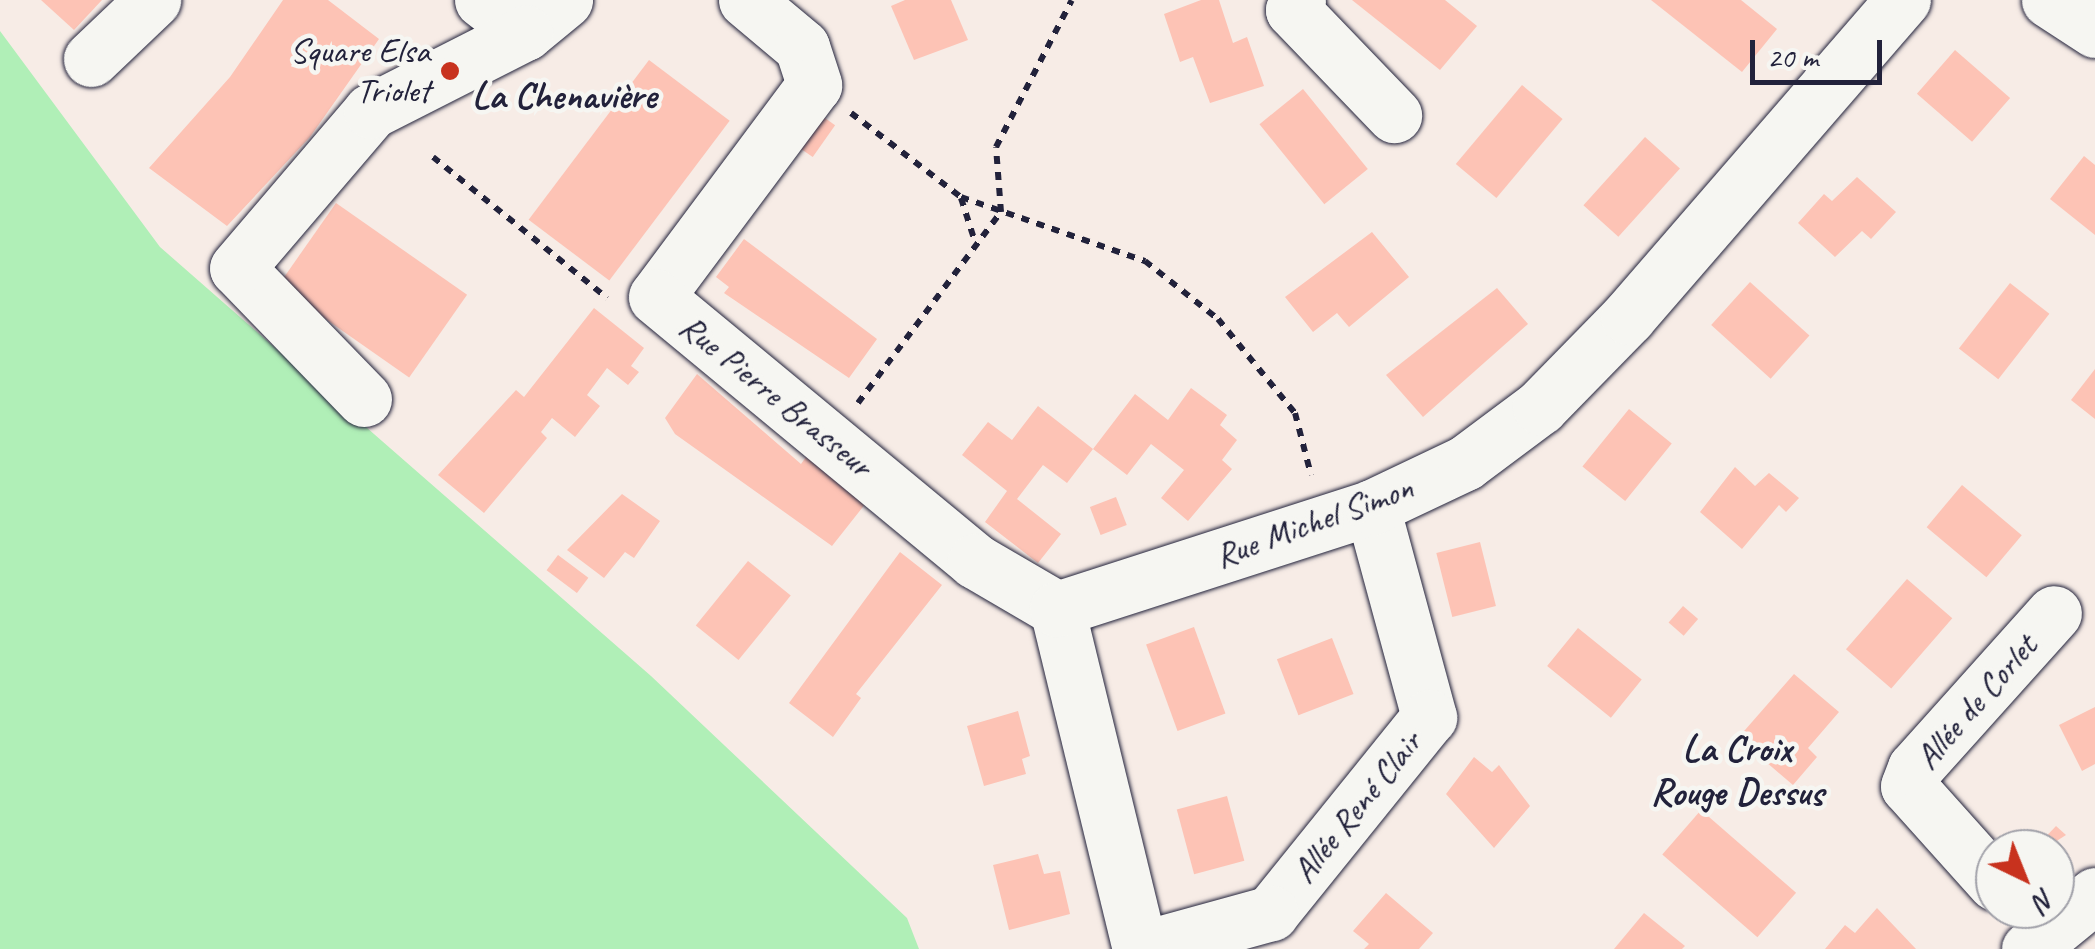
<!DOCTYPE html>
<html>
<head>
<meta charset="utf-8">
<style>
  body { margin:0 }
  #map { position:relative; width:2095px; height:949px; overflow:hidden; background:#f7ece6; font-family:Caveat,sans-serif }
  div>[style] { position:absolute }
  .green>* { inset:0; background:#b0efb7 }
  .building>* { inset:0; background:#fdc3b5; transform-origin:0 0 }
  .path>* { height:6px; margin-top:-3px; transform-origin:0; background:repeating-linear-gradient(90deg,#22223b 0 8px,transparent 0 16px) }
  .roads { filter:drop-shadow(0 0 2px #22223b) drop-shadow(0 0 2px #22223b) }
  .minor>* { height:55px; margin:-27.5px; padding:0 27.5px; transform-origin:27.5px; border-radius:27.5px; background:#f6f6f2 }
  .dots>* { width:28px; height:28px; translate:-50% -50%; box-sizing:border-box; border:5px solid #f6f6f2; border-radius:50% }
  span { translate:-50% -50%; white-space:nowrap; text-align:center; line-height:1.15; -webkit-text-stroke:9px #f6f6f2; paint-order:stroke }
  .poi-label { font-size:35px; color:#22223b }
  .right { translate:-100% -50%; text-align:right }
  .street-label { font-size:35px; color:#22223b }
  .neighbourhood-label { font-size:38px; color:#22223b; font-weight:700 }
  .north { position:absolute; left:1975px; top:829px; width:100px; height:100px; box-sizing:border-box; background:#f6f6f2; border:2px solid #a1a1a9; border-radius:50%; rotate:137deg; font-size:28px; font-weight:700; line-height:40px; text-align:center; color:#22223b }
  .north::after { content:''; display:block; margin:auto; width:35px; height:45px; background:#c8321e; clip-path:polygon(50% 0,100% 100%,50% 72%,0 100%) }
  .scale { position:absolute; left:1750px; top:40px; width:132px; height:45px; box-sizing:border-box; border:5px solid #22223b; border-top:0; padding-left:12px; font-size:30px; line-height:35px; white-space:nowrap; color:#22223b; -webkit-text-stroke:8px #f6f6f2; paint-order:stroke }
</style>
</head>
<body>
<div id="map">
  <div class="green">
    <div style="clip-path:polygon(0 31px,160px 247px,651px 676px,907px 918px,919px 949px,0 949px)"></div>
  </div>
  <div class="building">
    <div style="clip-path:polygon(41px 0,102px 0,74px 30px)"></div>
    <div style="clip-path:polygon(283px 0,328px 0,379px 39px,310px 137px,227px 226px,149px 168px,230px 77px)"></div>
    <div style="clip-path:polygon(905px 0,951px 0,968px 40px,914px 60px,891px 6px)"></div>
    <div style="clip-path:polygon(1201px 0,1219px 0,1233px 43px,1247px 37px,1264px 86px,1210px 103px,1193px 57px,1180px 62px,1164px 14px)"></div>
    <div style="clip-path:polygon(1352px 0,1445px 0,1477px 26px,1440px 70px)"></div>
    <div style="clip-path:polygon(1651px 0,1741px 0,1777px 29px,1742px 72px)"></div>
    <div style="left:1955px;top:50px;width:73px;height:58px;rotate:41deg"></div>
    <div style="left:649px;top:60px;width:101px;height:200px;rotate:37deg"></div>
    <div style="left:1522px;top:85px;width:53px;height:103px;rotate:40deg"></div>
    <div style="left:1303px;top:89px;width:103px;height:56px;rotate:51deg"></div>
    <div style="left:822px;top:116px;width:16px;height:39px;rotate:35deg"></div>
    <div style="left:1645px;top:137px;width:47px;height:92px;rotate:42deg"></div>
    <div style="clip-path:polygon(2084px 156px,2095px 165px,2095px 235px,2050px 199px)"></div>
    <div style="clip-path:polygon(1857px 177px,1896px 212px,1871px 239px,1862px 231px,1835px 257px,1798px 223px,1824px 194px,1832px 201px)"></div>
    <div style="left:336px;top:203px;width:160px;height:101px;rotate:35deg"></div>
    <div style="clip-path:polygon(1372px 232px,1409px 277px,1349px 327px,1337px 313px,1313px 332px,1285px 297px)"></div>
    <div style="clip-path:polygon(744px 239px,877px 339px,849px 378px,724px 293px,729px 287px,716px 277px)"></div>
    <div style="left:1750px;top:282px;width:80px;height:58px;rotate:42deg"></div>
    <div style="left:2010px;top:283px;width:50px;height:83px;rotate:38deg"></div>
    <div style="clip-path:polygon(1497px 288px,1528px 324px,1423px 417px,1386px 375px)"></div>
    <div style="clip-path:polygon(594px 308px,644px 348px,631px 366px,639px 372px,628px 385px,607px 368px,587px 395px,600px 406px,575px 437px,552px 418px,541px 432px,547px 438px,484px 513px,438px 475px,516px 390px,524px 397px)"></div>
    <div style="clip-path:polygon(2095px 369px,2095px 419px,2071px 400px)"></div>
    <div style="clip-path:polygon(697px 374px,801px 464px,806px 457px,866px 503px,832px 546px,675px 434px,665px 418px)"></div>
    <div style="clip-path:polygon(1191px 388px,1227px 415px,1220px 425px,1237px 440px,1222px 460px,1232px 469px,1188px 521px,1161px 498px,1184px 470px,1151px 444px,1127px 475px,1093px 449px,1135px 394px,1168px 420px)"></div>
    <div style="clip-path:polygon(1038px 406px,1093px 449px,1067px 483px,1043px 465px,1017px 499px,1061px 534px,1038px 563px,985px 522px,1007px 491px,962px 455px,988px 422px,1012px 440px)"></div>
    <div style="left:1629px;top:409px;width:55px;height:74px;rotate:39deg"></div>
    <div style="clip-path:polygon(1735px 467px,1755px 486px,1769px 473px,1799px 498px,1786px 512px,1779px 505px,1742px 549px,1700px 512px)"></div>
    <div style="left:1962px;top:485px;width:78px;height:55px;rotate:40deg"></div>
    <div style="clip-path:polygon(622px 494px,660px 521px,634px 558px,625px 552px,604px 578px,567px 550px)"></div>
    <div style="left:1116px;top:497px;width:30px;height:28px;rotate:69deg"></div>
    <div style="left:1480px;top:542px;width:66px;height:45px;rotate:76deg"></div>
    <div style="clip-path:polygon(900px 552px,942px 585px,856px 694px,861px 698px,833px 737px,789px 703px)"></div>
    <div style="left:558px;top:555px;width:38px;height:19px;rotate:37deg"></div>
    <div style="left:748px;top:561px;width:55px;height:83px;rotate:39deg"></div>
    <div style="left:1907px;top:579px;width:60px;height:93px;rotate:41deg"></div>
    <div style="left:1683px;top:606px;width:20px;height:22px;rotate:41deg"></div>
    <div style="left:1194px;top:627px;width:92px;height:51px;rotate:70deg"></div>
    <div style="left:1578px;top:628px;width:82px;height:49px;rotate:39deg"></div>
    <div style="left:1332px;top:638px;width:60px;height:59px;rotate:69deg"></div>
    <div style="clip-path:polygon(1794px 674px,1839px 712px,1808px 748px,1817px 757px,1793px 785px,1738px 738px)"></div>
    <div style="clip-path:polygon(2095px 707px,2095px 764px,2082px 771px,2059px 725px)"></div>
    <div style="clip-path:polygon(1018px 711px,1030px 756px,1022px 759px,1026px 774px,984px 786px,967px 726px)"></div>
    <div style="clip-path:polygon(1474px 757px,1492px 772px,1499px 765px,1530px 806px,1494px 848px,1446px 794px)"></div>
    <div style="left:1227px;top:796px;width:67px;height:52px;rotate:75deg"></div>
    <div style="left:1701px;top:810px;width:126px;height:59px;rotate:41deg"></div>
    <div style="clip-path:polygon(2056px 826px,2066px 835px,2044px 849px,2039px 844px)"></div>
    <div style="clip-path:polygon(1038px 854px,1044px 874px,1060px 871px,1070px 914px,1009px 930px,993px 865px)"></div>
    <div style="clip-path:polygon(1386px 893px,1433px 933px,1419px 949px,1364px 949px,1369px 944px,1353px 931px)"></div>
    <div style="clip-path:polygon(1877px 908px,1916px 949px,1825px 949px,1845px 925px,1855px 933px)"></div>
    <div style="clip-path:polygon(1644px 913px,1685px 946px,1682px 949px,1614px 949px)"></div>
  </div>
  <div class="path">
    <div style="left:851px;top:113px;width:138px;rotate:37.4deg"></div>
    <div style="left:961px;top:197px;width:195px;rotate:19.2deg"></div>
    <div style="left:1145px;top:261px;width:93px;rotate:38.5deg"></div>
    <div style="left:1218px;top:319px;width:122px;rotate:50.7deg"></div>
    <div style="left:1295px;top:413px;width:64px;rotate:75.5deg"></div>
    <div style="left:433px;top:157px;width:224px;rotate:39deg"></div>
    <div style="left:961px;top:198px;width:49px;rotate:72.3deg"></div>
    <div style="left:858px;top:403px;width:239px;rotate:-53.2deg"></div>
    <div style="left:1001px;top:212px;width:65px;rotate:-94.4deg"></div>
    <div style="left:996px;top:147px;width:165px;rotate:-62.7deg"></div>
  </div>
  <div class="roads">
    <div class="minor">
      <div style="left:482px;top:0;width:54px;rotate:37.5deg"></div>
      <div style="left:525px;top:33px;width:52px;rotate:-39.5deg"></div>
      <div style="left:746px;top:0;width:73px;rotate:40deg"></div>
      <div style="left:802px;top:47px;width:40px;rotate:72deg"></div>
      <div style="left:814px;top:85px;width:264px;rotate:126.7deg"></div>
      <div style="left:656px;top:297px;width:414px;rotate:39.6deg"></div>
      <div style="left:975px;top:561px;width:95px;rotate:30.3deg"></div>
      <div style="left:1298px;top:0;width:11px;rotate:117deg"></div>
      <div style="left:1293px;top:10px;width:146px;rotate:46.1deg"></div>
      <div style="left:2049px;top:0;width:55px;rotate:33.1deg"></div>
      <div style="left:91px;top:59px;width:86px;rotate:-43.6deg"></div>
      <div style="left:364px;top:399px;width:182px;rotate:-134.1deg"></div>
      <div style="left:237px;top:268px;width:206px;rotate:-49.5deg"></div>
      <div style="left:371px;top:111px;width:173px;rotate:-26.9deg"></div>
      <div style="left:1372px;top:507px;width:218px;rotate:74.8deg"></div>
      <div style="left:1429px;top:717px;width:252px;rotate:128.9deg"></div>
      <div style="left:1271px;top:913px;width:136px;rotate:164.6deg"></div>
      <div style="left:1140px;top:949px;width:350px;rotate:-103.7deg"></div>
      <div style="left:1057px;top:609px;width:331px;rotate:-17.9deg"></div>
      <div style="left:1372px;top:507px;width:103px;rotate:-25.3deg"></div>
      <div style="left:1465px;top:463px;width:94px;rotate:-36.7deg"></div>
      <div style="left:1540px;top:407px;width:126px;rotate:-45.6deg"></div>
      <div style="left:1628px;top:317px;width:420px;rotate:-49.1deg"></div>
      <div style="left:1995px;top:883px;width:130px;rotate:-131.9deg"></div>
      <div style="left:1908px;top:786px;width:19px;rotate:-69deg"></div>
      <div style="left:1915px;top:768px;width:208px;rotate:-48.1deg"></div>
      <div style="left:2029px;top:949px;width:85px;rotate:-39.3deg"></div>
    </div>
  </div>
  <div class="dots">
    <div style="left:450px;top:71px;background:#c8321e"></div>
  </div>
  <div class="poi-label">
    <span class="right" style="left:430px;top:71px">Square Elsa<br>Triolet</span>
  </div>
  <div class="street-label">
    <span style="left:776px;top:396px;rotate:39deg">Rue Pierre Brasseur</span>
    <span style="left:1314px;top:522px;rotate:-20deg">Rue Michel Simon</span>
    <span style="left:1976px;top:702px;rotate:-49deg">Allée de Corlet</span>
    <span style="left:1357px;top:807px;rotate:-51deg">Allée René Clair</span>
  </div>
  <div class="neighbourhood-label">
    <span style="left:564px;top:96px">La Chenavière</span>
    <span style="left:1737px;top:771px">La Croix<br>Rouge Dessus</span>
  </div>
  <div class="north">N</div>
  <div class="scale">20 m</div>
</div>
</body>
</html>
